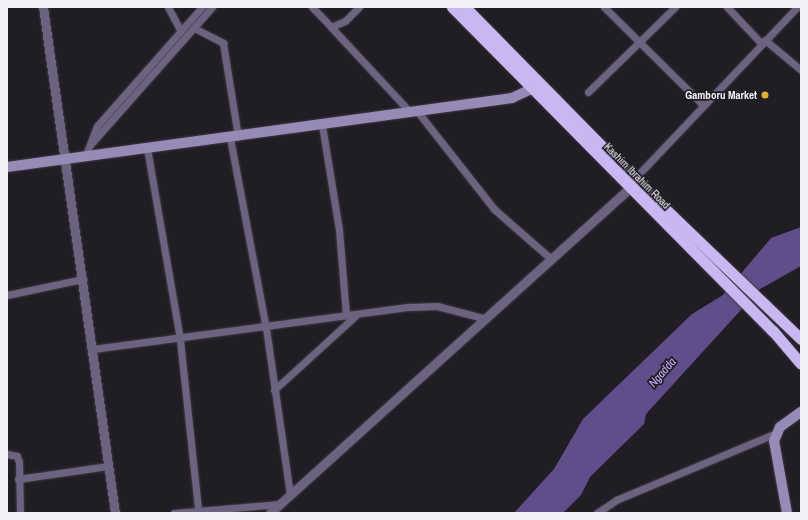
<!DOCTYPE html>
<html>
<head>
<meta charset="utf-8">
<style>
  body { margin:0 }
  #map { position:relative; width:808px; height:520px; overflow:hidden; background:#201d25; font-family:"Archivo Narrow",sans-serif }
  div>[style] { position:absolute }
  .water>* { inset:0; background:#614d8a }
  .roads { filter:drop-shadow(0 0 1px #3e3b42) drop-shadow(0 0 1px #3e3b42) }
  .minor>* { height:7px; margin:-3.5px; padding:0 3.5px; transform-origin:3.5px; border-radius:3.5px; background:#6b637f }
  .tertiary>* { height:9px; margin:-4.5px; padding:0 4.5px; transform-origin:4.5px; border-radius:4.5px; background:#6b637f }
  .secondary>* { height:10px; margin:-5px; padding:0 5px; transform-origin:5px; border-radius:5px; background:#978ab6 }
  .trunk>* { height:11px; margin:-5.5px; padding:0 5.5px; transform-origin:5.5px; border-radius:5.5px; background:#c8b7f0 }
  .dots>* { width:11px; height:11px; translate:-50% -50%; box-sizing:border-box; border:2px solid #201d25; border-radius:50% }
  span { translate:-50% -50%; white-space:nowrap; text-align:center; line-height:1.15; -webkit-text-stroke:3.5px #201d25; paint-order:stroke }
  .poi-label { font-size:11px; color:#f3f1f7; font-weight:700 }
  .right { translate:-100% -50%; text-align:right }
  .street-label { font-size:11px; color:#f3f1f7 }
  .water-label { font-size:12px; color:#cab5fd; font-style:italic }
  .frame { position:absolute; inset:0; border:8px solid #f3f1f7; pointer-events:none }
</style>
</head>
<body>
<div id="map">
  <div class="water">
    <div style="clip-path:polygon(801px 227px,801px 266px,760px 289px,646px 414px,644px 424px,590px 477px,581px 495px,563px 513px,514px 513px,554px 469px,583px 419px,692px 314px,723px 295px,771px 238px)"></div>
  </div>
  <div class="roads">
    <div class="minor">
      <div style="left:168px;top:7px;width:27px;rotate:62deg"></div>
      <div style="left:312px;top:7px;width:28px;rotate:46deg"></div>
      <div style="left:359px;top:7px;width:20px;rotate:135deg"></div>
      <div style="left:345px;top:21px;width:15px;rotate:157deg"></div>
      <div style="left:331px;top:27px;width:116px;rotate:47.1deg"></div>
      <div style="left:604px;top:7px;width:139px;rotate:44.7deg"></div>
      <div style="left:727px;top:7px;width:51px;rotate:46.6deg"></div>
      <div style="left:194px;top:28px;width:33px;rotate:27deg"></div>
      <div style="left:223px;top:43px;width:95px;rotate:80.9deg"></div>
      <div style="left:765px;top:40px;width:47px;rotate:39.8deg"></div>
      <div style="left:588px;top:92px;width:122px;rotate:-44.3deg"></div>
      <div style="left:417px;top:111px;width:125px;rotate:51.8deg"></div>
      <div style="left:494px;top:209px;width:74px;rotate:41.2deg"></div>
      <div style="left:322px;top:125px;width:106px;rotate:80.8deg"></div>
      <div style="left:339px;top:230px;width:86px;rotate:85.3deg"></div>
      <div style="left:230px;top:138px;width:193px;rotate:79.3deg"></div>
      <div style="left:266px;top:328px;width:168px;rotate:81.8deg"></div>
      <div style="left:90px;top:145px;width:184px;rotate:-48.5deg"></div>
      <div style="left:147px;top:148px;width:195px;rotate:80.2deg"></div>
      <div style="left:180px;top:340px;width:169px;rotate:83.9deg"></div>
      <div style="left:85px;top:157px;width:33px;rotate:-69deg"></div>
      <div style="left:97px;top:126px;width:159px;rotate:-48.6deg"></div>
      <div style="left:634px;top:179px;width:237px;rotate:-46.5deg"></div>
      <div style="left:7px;top:295px;width:78px;rotate:-11.9deg"></div>
      <div style="left:93px;top:349px;width:319px;rotate:-7.6deg"></div>
      <div style="left:409px;top:307px;width:28px;rotate:-2deg"></div>
      <div style="left:437px;top:306px;width:48px;rotate:14.6deg"></div>
      <div style="left:274px;top:390px;width:110px;rotate:-42.4deg"></div>
      <div style="left:7px;top:454px;width:10px;rotate:11deg"></div>
      <div style="left:17px;top:456px;width:6px;rotate:72deg"></div>
      <div style="left:19px;top:462px;width:51px;rotate:88.9deg"></div>
      <div style="left:18px;top:479px;width:91px;rotate:-8.2deg"></div>
      <div style="left:174px;top:513px;width:106px;rotate:-4.9deg"></div>
      <div style="left:597px;top:513px;width:23px;rotate:-34deg"></div>
      <div style="left:616px;top:500px;width:173px;rotate:-22.7deg"></div>
    </div>
    <div class="tertiary">
      <div style="left:43px;top:7px;width:511px;rotate:81.9deg"></div>
      <div style="left:270px;top:513px;width:485px;rotate:-42.1deg"></div>
    </div>
    <div class="secondary">
      <div style="left:7px;top:167px;width:510px;rotate:-7.78deg"></div>
      <div style="left:512px;top:98px;width:23px;rotate:-25deg"></div>
      <div style="left:787px;top:513px;width:73px;rotate:-100.2deg"></div>
      <div style="left:774px;top:441px;width:15px;rotate:-67deg"></div>
      <div style="left:780px;top:427px;width:26px;rotate:-36deg"></div>
    </div>
    <div class="trunk">
      <div style="left:452px;top:7px;width:456px;rotate:45.3deg"></div>
      <div style="left:773px;top:331px;width:43px;rotate:49.7deg"></div>
      <div style="left:465px;top:7px;width:241px;rotate:45.5deg"></div>
      <div style="left:634px;top:179px;width:231px;rotate:43.8deg"></div>
    </div>
  </div>
  <div class="dots">
    <div style="left:765px;top:95px;background:#deb133"></div>
  </div>
  <div class="poi-label">
    <span class="right" style="left:757px;top:95px">Gamboru Market</span>
  </div>
  <div class="street-label">
    <span style="left:637px;top:176px;rotate:45deg">Kashim Ibrahim Road</span>
  </div>
  <div class="water-label">
    <span style="left:663px;top:373px;rotate:-49deg">Ngadda</span>
  </div>
  <div class="frame"></div>
</div>
</body>
</html>
